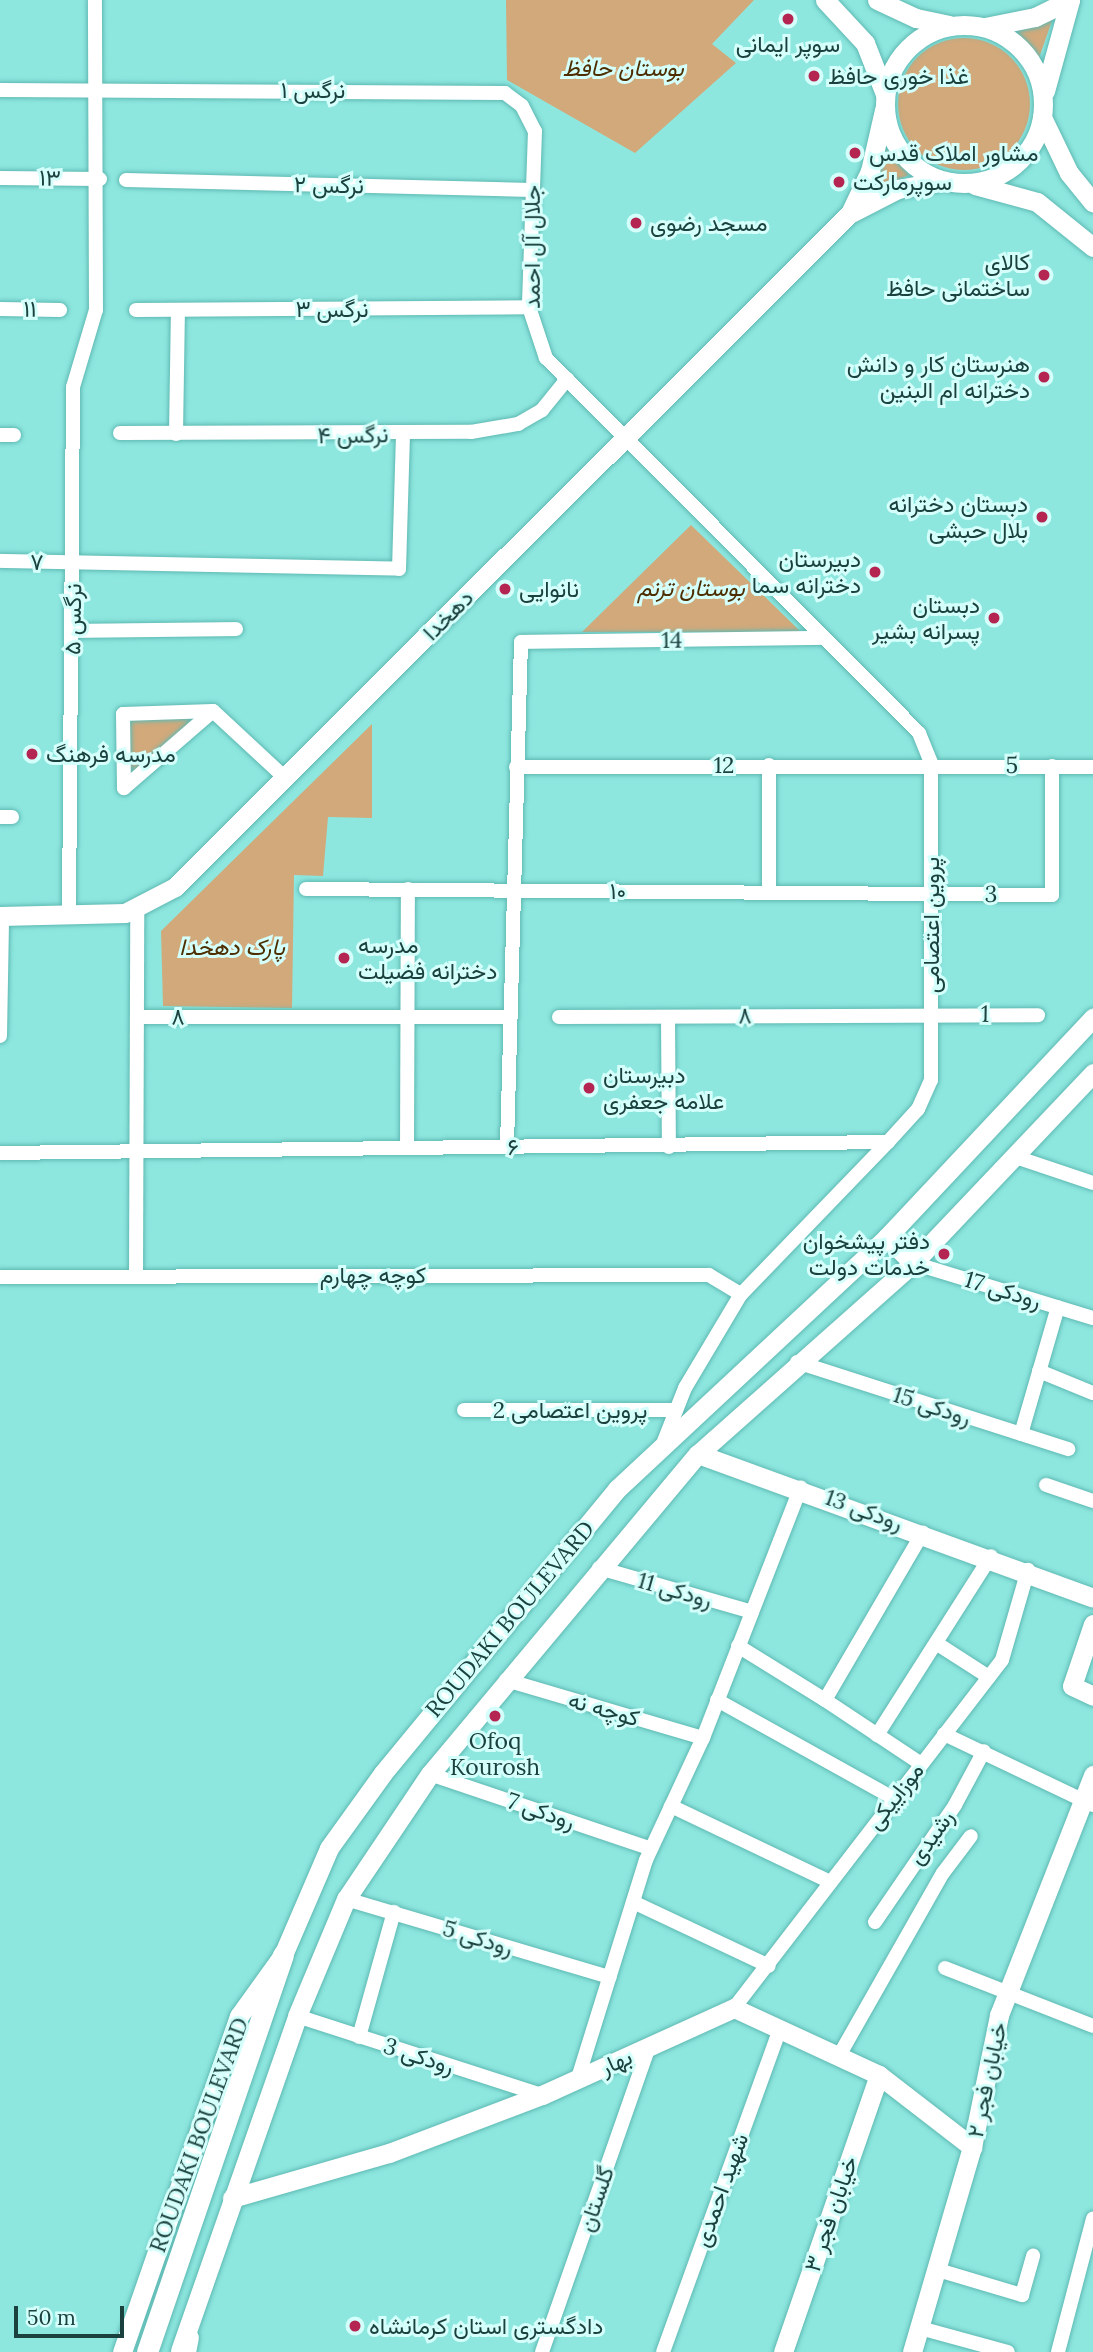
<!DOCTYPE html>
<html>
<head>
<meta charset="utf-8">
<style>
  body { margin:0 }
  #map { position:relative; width:1093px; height:2352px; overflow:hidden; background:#8de7df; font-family:Lora,Vazirmatn,serif }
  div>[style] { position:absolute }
  .green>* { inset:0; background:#d2a97b }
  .round { border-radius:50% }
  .roads { filter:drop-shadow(0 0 2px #5fb9b3) drop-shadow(0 0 2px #5fb9b3) }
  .street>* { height:14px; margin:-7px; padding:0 7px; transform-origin:7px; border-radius:7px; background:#fff }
  .secondary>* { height:19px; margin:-9.5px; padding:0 9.5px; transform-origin:9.5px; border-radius:9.5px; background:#fff }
  .secondary>.ring { margin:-9.5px; padding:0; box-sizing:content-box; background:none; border:19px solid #fff; border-radius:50% }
  .primary>* { height:21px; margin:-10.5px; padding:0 10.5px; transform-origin:10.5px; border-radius:10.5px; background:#fff }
  .dots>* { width:19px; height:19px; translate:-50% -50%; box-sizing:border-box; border:4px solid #d4fffb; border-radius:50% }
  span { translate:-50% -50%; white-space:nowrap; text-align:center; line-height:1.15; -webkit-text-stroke:6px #d4fffb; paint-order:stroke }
  .poi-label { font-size:23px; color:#1b413f }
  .left { translate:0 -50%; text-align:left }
  .right { translate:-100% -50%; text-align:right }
  .park-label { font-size:23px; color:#4e2e00; font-style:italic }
  .street-label { font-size:23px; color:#1b413f }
  .scale { position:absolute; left:14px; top:2306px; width:110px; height:32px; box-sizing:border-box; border:4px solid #1b413f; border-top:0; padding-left:9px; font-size:21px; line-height:24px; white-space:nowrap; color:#1b413f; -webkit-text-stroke:5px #d4fffb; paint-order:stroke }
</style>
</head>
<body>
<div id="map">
  <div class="green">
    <div style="clip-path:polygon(506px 0,754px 0,712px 44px,736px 63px,635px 153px,507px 80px)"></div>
    <div style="clip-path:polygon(1053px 18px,1039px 58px,1016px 31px)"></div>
    <div class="round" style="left:898px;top:38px;width:132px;height:132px"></div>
    <div style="clip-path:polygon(886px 149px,909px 175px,876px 189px)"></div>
    <div style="clip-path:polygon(691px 525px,801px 632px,582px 632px)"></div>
    <div style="clip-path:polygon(198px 716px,129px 775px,127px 719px)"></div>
    <div style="clip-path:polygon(372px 724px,372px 818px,328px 817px,323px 876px,294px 875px,292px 1008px,163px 1006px,161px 931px)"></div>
  </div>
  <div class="roads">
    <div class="street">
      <div style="left:0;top:90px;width:505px;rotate:0.34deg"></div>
      <div style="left:505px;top:93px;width:21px;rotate:37deg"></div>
      <div style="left:522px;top:106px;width:28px;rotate:63deg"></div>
      <div style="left:535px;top:131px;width:176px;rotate:92deg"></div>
      <div style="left:529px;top:307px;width:54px;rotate:71.6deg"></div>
      <div style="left:546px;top:358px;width:529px;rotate:45.15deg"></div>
      <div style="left:919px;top:733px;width:32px;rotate:68deg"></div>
      <div style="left:931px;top:763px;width:317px;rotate:90deg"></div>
      <div style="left:931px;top:1080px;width:32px;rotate:114deg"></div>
      <div style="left:918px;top:1109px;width:45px;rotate:132.3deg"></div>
      <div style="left:888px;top:1142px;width:211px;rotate:134deg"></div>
      <div style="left:741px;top:1294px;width:109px;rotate:120.8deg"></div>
      <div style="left:685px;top:1388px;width:57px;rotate:111.6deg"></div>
      <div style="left:0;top:178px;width:100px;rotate:0.6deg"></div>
      <div style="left:126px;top:180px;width:406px;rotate:1.4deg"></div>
      <div style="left:0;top:309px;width:60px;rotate:1deg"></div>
      <div style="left:136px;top:310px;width:393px;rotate:-0.4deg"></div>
      <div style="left:120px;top:433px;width:351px;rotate:-0.2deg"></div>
      <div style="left:471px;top:432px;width:48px;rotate:-9.7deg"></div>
      <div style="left:518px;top:424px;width:28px;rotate:-30deg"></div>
      <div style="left:542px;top:410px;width:40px;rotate:-51deg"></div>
      <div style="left:176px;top:434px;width:124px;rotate:-89.1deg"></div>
      <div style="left:0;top:435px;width:14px"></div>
      <div style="left:0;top:561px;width:399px;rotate:1.1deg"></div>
      <div style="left:399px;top:569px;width:135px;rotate:-88.3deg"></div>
      <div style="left:73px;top:631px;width:163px;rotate:-0.7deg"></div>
      <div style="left:213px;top:711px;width:118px;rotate:139.1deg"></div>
      <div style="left:124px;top:788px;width:74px;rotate:-90.8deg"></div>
      <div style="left:123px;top:714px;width:90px;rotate:-1.9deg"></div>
      <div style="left:213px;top:711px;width:98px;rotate:42.9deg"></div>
      <div style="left:769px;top:765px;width:127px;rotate:90deg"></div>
      <div style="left:516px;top:767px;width:577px"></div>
      <div style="left:0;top:817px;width:12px"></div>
      <div style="left:306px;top:889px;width:746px;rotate:0.46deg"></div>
      <div style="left:1052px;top:895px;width:129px;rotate:-90deg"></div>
      <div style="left:69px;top:917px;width:530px;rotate:-89.57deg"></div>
      <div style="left:73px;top:387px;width:80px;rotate:-73.4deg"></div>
      <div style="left:96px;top:310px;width:310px;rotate:-90.2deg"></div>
      <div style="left:139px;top:1017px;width:371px"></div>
      <div style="left:559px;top:1017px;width:479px;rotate:-0.2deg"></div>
      <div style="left:668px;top:1017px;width:130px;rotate:89.6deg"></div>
      <div style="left:0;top:1036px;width:120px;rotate:-89deg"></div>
      <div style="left:507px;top:1146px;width:504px;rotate:-88.41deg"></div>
      <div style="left:521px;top:642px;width:301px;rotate:-0.8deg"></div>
      <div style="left:407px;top:1148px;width:259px;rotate:-89.8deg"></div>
      <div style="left:0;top:1153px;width:888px;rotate:-0.71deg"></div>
      <div style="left:1016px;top:1157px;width:81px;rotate:18.7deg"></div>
      <div style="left:913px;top:1263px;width:188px;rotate:17deg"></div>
      <div style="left:136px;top:1276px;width:366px;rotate:-89.8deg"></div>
      <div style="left:0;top:1277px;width:709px;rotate:-0.16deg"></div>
      <div style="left:709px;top:1275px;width:37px;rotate:31deg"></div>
      <div style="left:797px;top:1362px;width:285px;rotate:17.8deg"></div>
      <div style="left:1039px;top:1371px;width:58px;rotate:22.2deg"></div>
      <div style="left:464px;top:1410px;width:212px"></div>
      <div style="left:1021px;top:1434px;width:132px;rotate:-73.8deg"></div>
      <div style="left:1046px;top:1485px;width:50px;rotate:18.8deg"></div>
      <div style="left:599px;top:1568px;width:159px;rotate:16deg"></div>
      <div style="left:936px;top:1643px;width:63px;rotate:32.7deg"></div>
      <div style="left:738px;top:1646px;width:102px;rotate:31.8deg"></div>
      <div style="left:825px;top:1700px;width:194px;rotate:-59.7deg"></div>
      <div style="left:506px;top:1680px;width:205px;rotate:16.4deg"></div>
      <div style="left:717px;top:1700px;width:201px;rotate:29.1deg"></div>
      <div style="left:825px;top:1700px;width:114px;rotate:33.6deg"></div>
      <div style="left:944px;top:1734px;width:165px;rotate:25.5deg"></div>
      <div style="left:877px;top:1735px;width:212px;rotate:-57.5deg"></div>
      <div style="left:430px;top:1774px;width:233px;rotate:18.7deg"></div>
      <div style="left:671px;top:1806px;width:176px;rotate:25.5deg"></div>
      <div style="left:346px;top:1899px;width:275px;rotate:16.5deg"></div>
      <div style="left:633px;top:1902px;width:150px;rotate:25.2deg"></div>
      <div style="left:875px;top:1922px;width:142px;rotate:-55.6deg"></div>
      <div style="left:955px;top:1805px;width:61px;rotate:-61.8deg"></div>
      <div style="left:945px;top:1968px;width:159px;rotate:21.4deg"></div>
      <div style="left:734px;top:2008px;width:439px;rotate:-52.4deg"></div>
      <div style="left:1002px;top:1660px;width:94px;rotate:-73.9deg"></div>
      <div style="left:297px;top:2016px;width:257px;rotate:17.9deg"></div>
      <div style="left:359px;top:2037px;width:130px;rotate:-74.4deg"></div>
      <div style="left:840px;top:2054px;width:208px;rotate:-60.4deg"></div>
      <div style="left:943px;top:1873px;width:46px;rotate:-52.9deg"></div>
      <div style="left:578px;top:2078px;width:228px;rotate:-72.7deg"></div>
      <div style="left:646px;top:1860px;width:135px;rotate:-65deg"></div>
      <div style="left:703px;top:1738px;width:269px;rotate:-68.7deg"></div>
      <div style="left:938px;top:2270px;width:88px;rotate:16.6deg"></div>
      <div style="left:1022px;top:2295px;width:41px;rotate:-74.2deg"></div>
      <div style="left:920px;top:2328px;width:91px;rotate:15.3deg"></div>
      <div style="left:542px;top:2352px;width:323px;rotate:-70.7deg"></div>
      <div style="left:663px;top:2352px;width:344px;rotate:-70.1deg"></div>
      <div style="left:1058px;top:2352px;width:138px;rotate:-75.3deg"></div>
    </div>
    <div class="secondary">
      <div style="left:825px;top:0;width:59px;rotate:47.1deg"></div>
      <div style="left:865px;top:43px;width:55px;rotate:68.6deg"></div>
      <div style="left:877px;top:0;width:43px;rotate:24.8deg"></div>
      <div style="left:916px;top:18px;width:34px;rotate:12deg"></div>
      <div class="ring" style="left:885px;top:25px;width:139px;height:139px"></div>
      <div style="left:985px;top:27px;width:51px;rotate:-11.3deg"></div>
      <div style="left:1035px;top:17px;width:39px;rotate:-26deg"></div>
      <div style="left:1045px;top:91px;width:94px;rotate:-74.6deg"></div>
      <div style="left:1042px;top:117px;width:62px;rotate:64.3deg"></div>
      <div style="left:1069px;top:173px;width:38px;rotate:51deg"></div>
      <div style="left:975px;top:185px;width:64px;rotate:15.3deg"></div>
      <div style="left:1037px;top:202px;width:72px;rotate:38.8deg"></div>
      <div style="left:851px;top:213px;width:53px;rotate:-27.1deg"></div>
      <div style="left:898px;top:189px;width:44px;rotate:-10.5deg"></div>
      <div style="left:0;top:916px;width:125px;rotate:-1.4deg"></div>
      <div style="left:125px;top:913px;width:56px;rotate:-27.5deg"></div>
      <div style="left:175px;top:887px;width:954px;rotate:-44.96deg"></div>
      <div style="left:850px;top:213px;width:47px;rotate:-64.5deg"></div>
      <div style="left:870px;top:171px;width:63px;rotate:-77.1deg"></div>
      <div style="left:887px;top:1237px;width:37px;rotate:45deg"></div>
      <div style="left:698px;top:1454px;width:420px;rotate:20deg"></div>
      <div style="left:1093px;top:1624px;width:65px;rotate:108.7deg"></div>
      <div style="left:1072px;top:1686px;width:23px;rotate:25deg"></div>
      <div style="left:232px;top:2198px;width:163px;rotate:-16deg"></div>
      <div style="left:389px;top:2153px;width:164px;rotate:-20.8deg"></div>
      <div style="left:542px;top:2095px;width:211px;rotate:-24.4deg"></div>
      <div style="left:734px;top:2008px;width:160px;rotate:24.8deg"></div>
      <div style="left:879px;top:2075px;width:118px;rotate:37.7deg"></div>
      <div style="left:180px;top:2351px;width:355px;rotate:-70.7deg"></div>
      <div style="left:297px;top:2016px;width:127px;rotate:-67.3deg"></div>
      <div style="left:346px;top:1899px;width:151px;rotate:-56.1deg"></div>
      <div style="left:430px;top:1774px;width:417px;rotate:-50.1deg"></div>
      <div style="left:698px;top:1454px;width:288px;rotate:-41.6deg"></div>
      <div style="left:913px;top:1263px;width:262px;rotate:-46.5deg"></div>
      <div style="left:122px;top:2352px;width:356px;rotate:-70.8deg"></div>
      <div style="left:239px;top:2016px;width:75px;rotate:-54.2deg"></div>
      <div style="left:283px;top:1955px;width:116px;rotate:-66.7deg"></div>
      <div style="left:329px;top:1848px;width:92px;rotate:-54.2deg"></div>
      <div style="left:383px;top:1773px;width:368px;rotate:-50.5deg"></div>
      <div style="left:617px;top:1489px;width:369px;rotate:-43deg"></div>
      <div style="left:887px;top:1237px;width:301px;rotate:-46.8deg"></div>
      <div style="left:783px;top:2352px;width:293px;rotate:-70.9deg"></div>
      <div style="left:912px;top:2352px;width:214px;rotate:-73.7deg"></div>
      <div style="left:972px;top:2147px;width:135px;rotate:-78.4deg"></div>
      <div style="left:999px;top:2015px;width:258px;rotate:-68.6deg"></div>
    </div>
    <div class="primary">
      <div style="left:147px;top:2352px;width:420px;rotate:-71.1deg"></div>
      <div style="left:185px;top:2352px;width:15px;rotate:-79deg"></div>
    </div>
  </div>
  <div class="dots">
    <div style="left:788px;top:19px;background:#b52551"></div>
    <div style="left:814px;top:76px;background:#b52551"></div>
    <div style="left:855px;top:153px;background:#b52551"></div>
    <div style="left:839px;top:182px;background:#b52551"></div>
    <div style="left:636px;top:223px;background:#b52551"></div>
    <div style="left:1044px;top:275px;background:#b52551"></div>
    <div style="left:1044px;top:377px;background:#b52551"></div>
    <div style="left:1042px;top:517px;background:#b52551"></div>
    <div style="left:875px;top:572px;background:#b52551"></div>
    <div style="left:505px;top:589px;background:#b52551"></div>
    <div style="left:994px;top:618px;background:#b52551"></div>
    <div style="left:32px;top:754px;background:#b52551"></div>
    <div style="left:344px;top:958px;background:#b52551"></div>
    <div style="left:589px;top:1088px;background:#b52551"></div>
    <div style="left:944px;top:1254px;background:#b52551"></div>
    <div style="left:495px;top:1716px;background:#b52551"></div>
    <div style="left:355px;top:2326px;background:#b52551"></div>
  </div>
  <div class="poi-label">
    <span style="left:788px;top:44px">سوپر ایمانی</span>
    <span class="left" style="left:828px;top:76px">غذا خوری حافظ</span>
    <span class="left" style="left:869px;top:153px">مشاور املاک قدس</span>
    <span class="left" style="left:853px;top:182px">سوپرمارکت</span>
    <span class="left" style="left:650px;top:223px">مسجد رضوی</span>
    <span class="right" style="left:1030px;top:275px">کالای<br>ساختمانی حافظ</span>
    <span class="right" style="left:1030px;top:377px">هنرستان کار و دانش<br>دخترانه ام البنین</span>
    <span class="right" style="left:1028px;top:517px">دبستان دخترانه<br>بلال حبشی</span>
    <span class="right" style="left:861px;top:572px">دبیرستان<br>دخترانه سما</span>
    <span class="left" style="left:519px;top:589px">نانوایی</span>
    <span class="right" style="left:980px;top:618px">دبستان<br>پسرانه بشير</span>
    <span class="left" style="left:46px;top:754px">مدرسه فرهنگ</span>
    <span class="left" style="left:358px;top:958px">مدرسه<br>دخترانه فضيلت</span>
    <span class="left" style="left:603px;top:1088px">دبیرستان<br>علامه جعفری</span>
    <span class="right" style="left:930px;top:1254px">دفتر پیشخوان<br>خدمات دولت</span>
    <span style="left:495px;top:1754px">Ofoq<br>Kourosh</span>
    <span class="left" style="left:369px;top:2326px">دادگستری استان کرمانشاه</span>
  </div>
  <div class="park-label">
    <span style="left:623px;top:68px">بوستان حافظ</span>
    <span style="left:691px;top:588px">بوستان ترنم</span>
    <span style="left:232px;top:947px">پارک دهخدا</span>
  </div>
  <div class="street-label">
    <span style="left:313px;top:90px">نرگس ۱</span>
    <span style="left:50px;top:178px;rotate:1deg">۱۳</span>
    <span style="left:329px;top:185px;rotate:1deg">نرگس ۲</span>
    <span style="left:532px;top:247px;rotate:-90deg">جلال آل احمد</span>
    <span style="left:30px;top:309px;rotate:1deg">۱۱</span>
    <span style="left:332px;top:309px">نرگس ۳</span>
    <span style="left:353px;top:435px;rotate:-1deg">نرگس ۴</span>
    <span style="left:37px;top:562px;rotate:1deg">۷</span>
    <span style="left:448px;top:615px;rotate:-45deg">دهخدا</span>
    <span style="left:73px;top:619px;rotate:-89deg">نرگس ۵</span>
    <span style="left:672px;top:640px;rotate:-1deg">14</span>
    <span style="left:724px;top:765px">12</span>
    <span style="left:1012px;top:765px;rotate:1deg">5</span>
    <span style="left:618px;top:891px">۱۰</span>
    <span style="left:991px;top:894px;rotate:1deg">3</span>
    <span style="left:931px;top:925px;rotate:-90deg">پروین اعتصامی</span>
    <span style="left:985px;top:1014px;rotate:1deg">1</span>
    <span style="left:745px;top:1016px;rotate:-1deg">۸</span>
    <span style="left:178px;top:1017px">۸</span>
    <span style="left:513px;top:1147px">۶</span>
    <span style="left:373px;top:1275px">کوچه چهارم</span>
    <span style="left:1003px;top:1290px;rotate:17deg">رودکی 17</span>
    <span style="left:932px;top:1406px;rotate:18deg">رودکی 15</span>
    <span style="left:570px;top:1410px">پروین اعتصامی 2</span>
    <span style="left:864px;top:1510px;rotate:20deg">رودکی 13</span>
    <span style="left:675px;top:1590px;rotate:16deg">رودکی 11</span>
    <span style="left:510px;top:1619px;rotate:-50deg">ROUDAKI BOULEVARD</span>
    <span style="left:604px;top:1709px;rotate:16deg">کوچه نه</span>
    <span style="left:895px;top:1796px;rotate:-52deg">موزاییکی</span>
    <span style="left:541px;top:1811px;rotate:19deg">رودکی 7</span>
    <span style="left:931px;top:1837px;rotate:-54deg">رشیدی</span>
    <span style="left:478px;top:1938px;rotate:17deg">رودکی 5</span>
    <span style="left:419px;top:2056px;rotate:18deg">رودکی 3</span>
    <span style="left:616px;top:2062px;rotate:-24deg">بهار</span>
    <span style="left:987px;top:2080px;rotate:-78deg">خیابان فجر ۲</span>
    <span style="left:199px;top:2135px;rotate:-70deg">ROUDAKI BOULEVARD</span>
    <span style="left:721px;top:2190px;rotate:-70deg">شهید احمدی</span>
    <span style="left:596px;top:2199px;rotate:-71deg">گلستان</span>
    <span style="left:831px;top:2214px;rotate:-71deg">خیابان فجر ۳</span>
  </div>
  <div class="scale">50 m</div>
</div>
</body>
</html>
